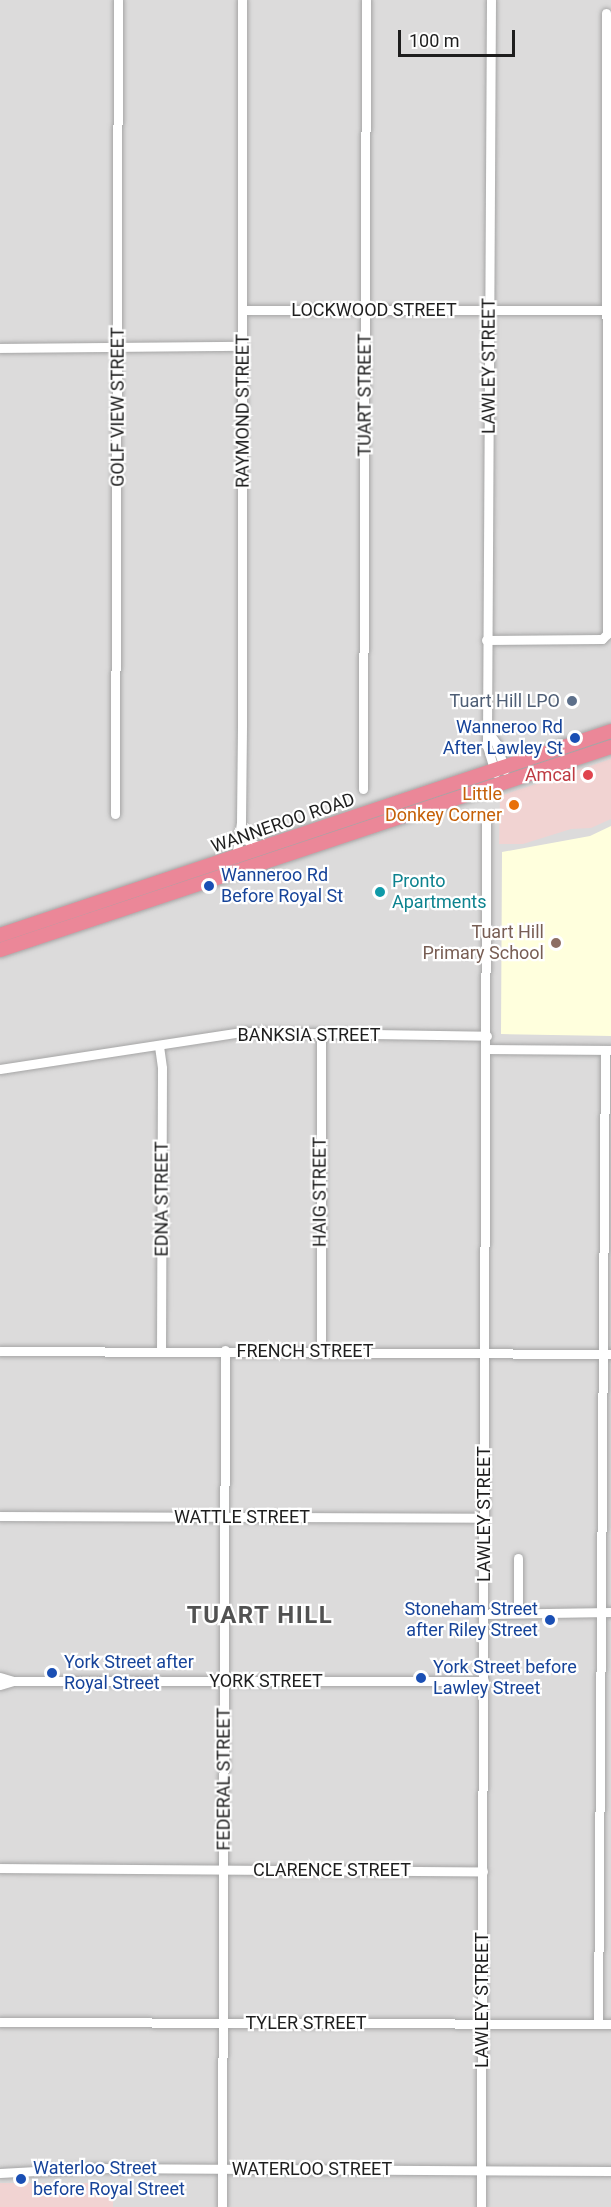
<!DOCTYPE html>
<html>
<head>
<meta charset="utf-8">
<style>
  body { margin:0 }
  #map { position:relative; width:611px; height:2207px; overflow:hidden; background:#f0ece3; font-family:Roboto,sans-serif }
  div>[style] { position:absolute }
  .residential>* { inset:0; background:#dcdbdb; transform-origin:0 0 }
  .commercial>* { inset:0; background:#f1d3d2; transform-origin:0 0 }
  .education>* { inset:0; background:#ffd }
  .roads { filter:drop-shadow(0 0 2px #a5a5a5) drop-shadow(0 0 2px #a5a5a5) }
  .minor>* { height:9px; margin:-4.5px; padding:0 4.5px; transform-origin:4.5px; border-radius:4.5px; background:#fff }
  .highway>* { height:14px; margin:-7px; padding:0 7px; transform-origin:7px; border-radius:7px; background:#eb8798 }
  .dots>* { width:16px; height:16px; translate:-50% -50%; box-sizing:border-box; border:3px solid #fff; border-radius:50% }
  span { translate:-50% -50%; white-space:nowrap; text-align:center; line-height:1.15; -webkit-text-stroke:4.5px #fff; paint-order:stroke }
  .street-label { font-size:18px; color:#1e1e1e }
  .service-label { font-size:18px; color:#4e5e75 }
  .right { translate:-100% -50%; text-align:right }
  .transit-label { font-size:18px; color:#164399 }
  .left { translate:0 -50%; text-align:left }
  .health-label { font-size:18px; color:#be3a42 }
  .food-label { font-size:18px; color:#c56008 }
  .culture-label { font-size:18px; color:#0d838f }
  .education-label { font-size:18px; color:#785e54 }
  .district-label { font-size:24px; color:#515151; font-weight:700; letter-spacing:1.5px }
  .scale { position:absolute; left:398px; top:30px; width:117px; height:27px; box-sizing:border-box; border:3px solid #1e1e1e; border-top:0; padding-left:8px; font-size:18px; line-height:21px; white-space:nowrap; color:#1e1e1e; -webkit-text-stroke:4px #fff; paint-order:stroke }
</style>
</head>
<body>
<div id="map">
  <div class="residential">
    <div style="left:0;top:0;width:611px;height:2207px"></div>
  </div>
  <div class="commercial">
    <div style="clip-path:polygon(611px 759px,611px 819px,591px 828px,571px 829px,523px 844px,499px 844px,500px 796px)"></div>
    <div style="left:0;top:2183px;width:113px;height:24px"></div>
  </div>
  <div class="education">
    <div style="clip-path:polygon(611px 826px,611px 1036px,501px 1034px,502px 852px,590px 836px)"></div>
  </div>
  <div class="roads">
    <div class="minor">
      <div style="left:491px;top:0;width:746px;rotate:90.31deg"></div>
      <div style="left:487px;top:746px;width:28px;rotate:73deg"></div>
      <div style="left:244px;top:310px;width:367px"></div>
      <div style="left:0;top:348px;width:243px;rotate:-0.5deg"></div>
      <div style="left:486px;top:640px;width:116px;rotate:-0.5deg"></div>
      <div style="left:602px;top:639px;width:7px;rotate:-45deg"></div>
      <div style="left:607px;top:634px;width:621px;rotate:-90.09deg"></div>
      <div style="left:488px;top:732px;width:14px;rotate:54deg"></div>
      <div style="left:496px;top:743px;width:28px;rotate:72deg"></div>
      <div style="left:363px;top:789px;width:789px;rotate:-89.78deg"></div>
      <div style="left:115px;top:814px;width:814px;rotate:-89.79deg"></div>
      <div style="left:242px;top:827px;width:17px;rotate:65deg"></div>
      <div style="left:249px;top:842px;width:14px;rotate:25deg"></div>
      <div style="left:236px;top:858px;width:36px;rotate:-82deg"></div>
      <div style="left:241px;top:822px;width:97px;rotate:-89.4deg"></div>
      <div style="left:242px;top:725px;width:725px;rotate:-90deg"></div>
      <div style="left:159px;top:1046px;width:22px;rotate:82deg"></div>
      <div style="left:162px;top:1068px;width:284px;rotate:90.2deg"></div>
      <div style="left:487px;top:1049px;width:124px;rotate:0.5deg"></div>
      <div style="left:0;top:1069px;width:246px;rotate:-8.7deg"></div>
      <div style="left:243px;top:1032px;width:244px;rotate:0.9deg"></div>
      <div style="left:0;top:1351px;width:611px;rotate:0.28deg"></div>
      <div style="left:321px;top:1351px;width:318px;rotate:-90deg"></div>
      <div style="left:0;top:1516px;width:484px;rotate:0.2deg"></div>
      <div style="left:518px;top:1613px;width:55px;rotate:-90deg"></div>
      <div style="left:484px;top:1614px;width:127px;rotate:-0.9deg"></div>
      <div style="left:0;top:1677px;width:14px;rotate:17deg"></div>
      <div style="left:13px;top:1681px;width:471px"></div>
      <div style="left:0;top:1685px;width:14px;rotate:-17deg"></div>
      <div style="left:0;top:1868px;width:483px;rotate:0.4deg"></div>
      <div style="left:0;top:2022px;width:611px;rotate:0.19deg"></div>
      <div style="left:598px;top:2024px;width:974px;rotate:-89.59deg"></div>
      <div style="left:0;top:2173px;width:90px;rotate:-3.2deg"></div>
      <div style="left:90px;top:2168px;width:521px;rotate:0.33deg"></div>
      <div style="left:222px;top:2207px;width:857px;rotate:-89.8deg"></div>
      <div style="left:481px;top:2207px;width:1385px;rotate:-89.79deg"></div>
    </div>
    <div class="highway">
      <div style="left:0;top:935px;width:644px;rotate:-18.46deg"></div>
      <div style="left:0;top:950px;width:644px;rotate:-18.38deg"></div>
    </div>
  </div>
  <div class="dots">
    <div style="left:572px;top:701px;background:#5c6f8a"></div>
    <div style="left:575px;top:738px;background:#1a4fb4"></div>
    <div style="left:588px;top:775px;background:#e0444e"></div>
    <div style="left:514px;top:805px;background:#e8710a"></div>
    <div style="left:209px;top:886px;background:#1a4fb4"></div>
    <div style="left:380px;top:892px;background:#0f9aa8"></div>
    <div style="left:556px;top:943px;background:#8d6e63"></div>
    <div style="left:550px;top:1620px;background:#1a4fb4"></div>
    <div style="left:52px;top:1673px;background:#1a4fb4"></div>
    <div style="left:421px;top:1678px;background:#1a4fb4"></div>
    <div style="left:21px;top:2179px;background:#1a4fb4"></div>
  </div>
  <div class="street-label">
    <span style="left:374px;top:310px">LOCKWOOD STREET</span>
    <span style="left:489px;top:366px;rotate:-90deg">LAWLEY STREET</span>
    <span style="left:365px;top:395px;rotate:-90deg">TUART STREET</span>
    <span style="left:118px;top:407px;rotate:-90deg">GOLF VIEW STREET</span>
    <span style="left:243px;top:411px;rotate:-90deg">RAYMOND STREET</span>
    <span style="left:283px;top:823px;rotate:-19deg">WANNEROO ROAD</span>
    <span style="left:309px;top:1035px">BANKSIA STREET</span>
    <span style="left:320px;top:1192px;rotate:-90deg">HAIG STREET</span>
    <span style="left:162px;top:1199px;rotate:-90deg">EDNA STREET</span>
    <span style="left:305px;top:1351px">FRENCH STREET</span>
    <span style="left:484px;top:1514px;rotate:-90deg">LAWLEY STREET</span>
    <span style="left:242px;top:1517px">WATTLE STREET</span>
    <span style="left:266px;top:1681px">YORK STREET</span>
    <span style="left:224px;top:1779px;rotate:-90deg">FEDERAL STREET</span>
    <span style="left:332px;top:1870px">CLARENCE STREET</span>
    <span style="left:482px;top:2000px;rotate:-90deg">LAWLEY STREET</span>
    <span style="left:306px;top:2023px">TYLER STREET</span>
    <span style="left:312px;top:2169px">WATERLOO STREET</span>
  </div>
  <div class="service-label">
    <span class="right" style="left:560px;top:701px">Tuart Hill LPO</span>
  </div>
  <div class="transit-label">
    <span class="right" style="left:563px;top:738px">Wanneroo Rd<br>After Lawley St</span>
    <span class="left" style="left:221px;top:886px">Wanneroo Rd<br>Before Royal St</span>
    <span class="right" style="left:538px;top:1620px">Stoneham Street<br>after Riley Street</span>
    <span class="left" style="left:64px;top:1673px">York Street after<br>Royal Street</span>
    <span class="left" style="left:433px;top:1678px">York Street before<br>Lawley Street</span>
    <span class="left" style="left:33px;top:2179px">Waterloo Street<br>before Royal Street</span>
  </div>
  <div class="health-label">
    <span class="right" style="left:576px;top:775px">Amcal</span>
  </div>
  <div class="food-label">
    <span class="right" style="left:502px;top:805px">Little<br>Donkey Corner</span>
  </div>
  <div class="culture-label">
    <span class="left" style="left:392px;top:892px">Pronto<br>Apartments</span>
  </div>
  <div class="education-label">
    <span class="right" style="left:544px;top:943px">Tuart Hill<br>Primary School</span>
  </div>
  <div class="district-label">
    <span style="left:260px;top:1616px">TUART HILL</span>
  </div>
  <div class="scale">100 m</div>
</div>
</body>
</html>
